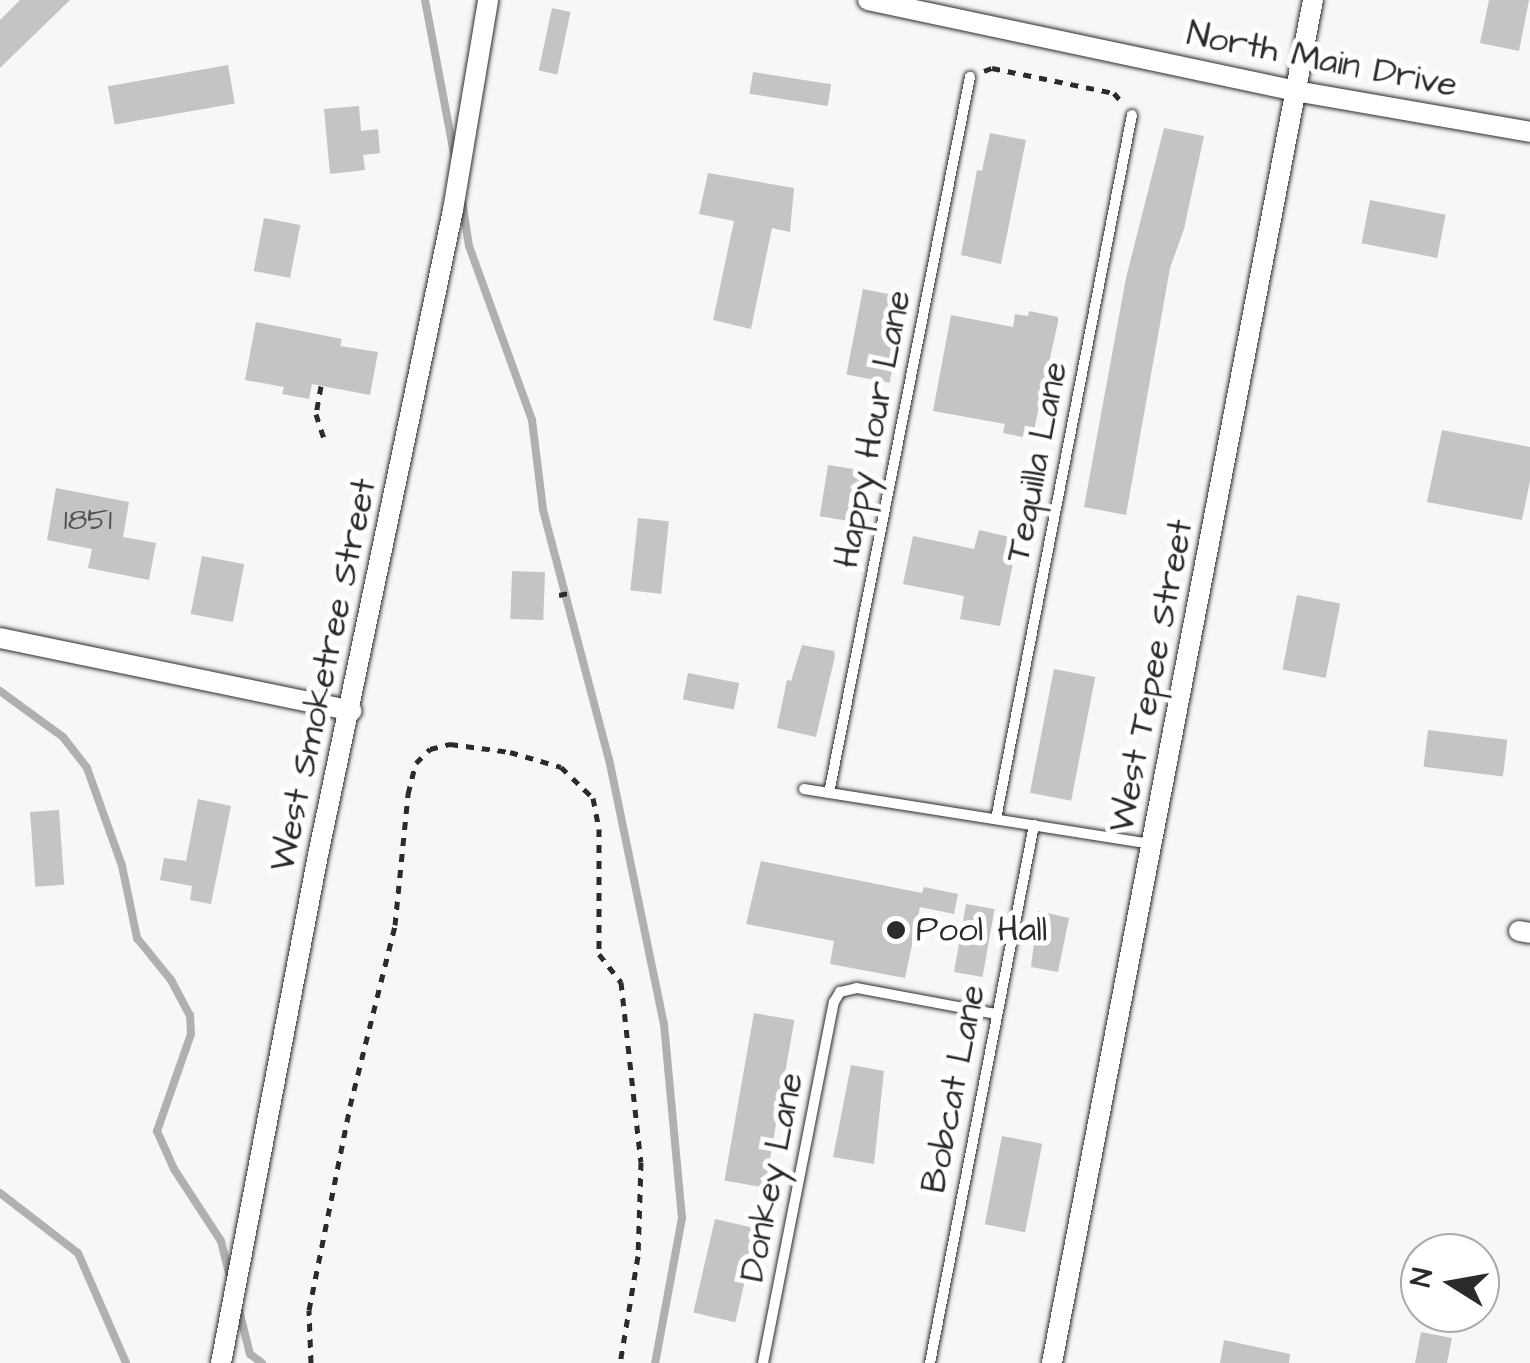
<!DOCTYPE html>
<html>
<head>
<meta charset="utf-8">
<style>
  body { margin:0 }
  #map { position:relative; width:1530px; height:1363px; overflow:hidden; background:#f7f7f7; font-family:"Architects Daughter",sans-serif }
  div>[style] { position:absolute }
  .stream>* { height:8px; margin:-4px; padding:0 4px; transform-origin:4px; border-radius:4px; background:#b0b0b0 }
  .building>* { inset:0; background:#c4c4c4; transform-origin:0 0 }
  .path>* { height:5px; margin-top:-2.5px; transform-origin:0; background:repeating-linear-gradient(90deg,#2b2b2b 0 8px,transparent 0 16px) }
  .roads { filter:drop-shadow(0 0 2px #2b2b2b) drop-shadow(0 0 2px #2b2b2b) }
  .lane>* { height:10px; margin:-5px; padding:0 5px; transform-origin:5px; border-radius:5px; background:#fff }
  .street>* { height:20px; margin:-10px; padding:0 10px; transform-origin:10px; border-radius:10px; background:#fff }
  .dots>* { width:28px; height:28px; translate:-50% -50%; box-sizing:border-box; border:5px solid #fff; border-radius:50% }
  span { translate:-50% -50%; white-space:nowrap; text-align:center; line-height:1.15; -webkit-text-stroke:10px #fff; paint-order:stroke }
  .number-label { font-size:30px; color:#515151 }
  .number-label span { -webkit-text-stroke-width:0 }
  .street-label { font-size:35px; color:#2b2b2b }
  .poi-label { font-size:35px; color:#2b2b2b }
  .left { translate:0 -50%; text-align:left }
  .north { position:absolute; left:1400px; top:1233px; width:100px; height:100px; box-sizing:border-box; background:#fff; border:2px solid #aaa; border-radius:50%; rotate:281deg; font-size:28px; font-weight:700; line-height:40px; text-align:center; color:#2b2b2b }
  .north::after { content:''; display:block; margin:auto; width:35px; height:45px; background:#2b2b2b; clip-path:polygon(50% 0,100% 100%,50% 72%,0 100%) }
</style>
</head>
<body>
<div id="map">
  <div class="stream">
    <div style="left:425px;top:0;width:156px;rotate:79.3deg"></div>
    <div style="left:462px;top:201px;width:46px;rotate:81.2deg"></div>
    <div style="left:469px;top:246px;width:185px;rotate:70.1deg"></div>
    <div style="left:532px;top:420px;width:91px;rotate:83deg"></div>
    <div style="left:543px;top:510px;width:258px;rotate:75.2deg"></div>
    <div style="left:609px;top:759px;width:271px;rotate:78.3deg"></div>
    <div style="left:664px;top:1024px;width:195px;rotate:84.7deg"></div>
    <div style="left:682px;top:1218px;width:147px;rotate:100.5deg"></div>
    <div style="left:0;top:691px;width:78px;rotate:36.1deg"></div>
    <div style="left:63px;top:737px;width:39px;rotate:52deg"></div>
    <div style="left:87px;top:768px;width:104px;rotate:70.3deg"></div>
    <div style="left:122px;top:866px;width:74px;rotate:78.2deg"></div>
    <div style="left:137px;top:938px;width:54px;rotate:51deg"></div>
    <div style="left:171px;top:980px;width:40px;rotate:62deg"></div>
    <div style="left:190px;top:1015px;width:19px;rotate:87deg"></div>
    <div style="left:191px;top:1034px;width:103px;rotate:109.3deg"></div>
    <div style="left:157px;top:1131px;width:42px;rotate:65.9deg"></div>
    <div style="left:174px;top:1169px;width:86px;rotate:56.9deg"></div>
    <div style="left:221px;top:1241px;width:37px;rotate:76deg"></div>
    <div style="left:0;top:1193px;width:98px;rotate:37.6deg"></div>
    <div style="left:78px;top:1253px;width:120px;rotate:66.4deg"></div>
    <div style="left:239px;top:1310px;width:45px;rotate:76deg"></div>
    <div style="left:250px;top:1354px;width:15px;rotate:37deg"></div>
  </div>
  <div class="building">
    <div style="clip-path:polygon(20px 0,70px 0,0 68px,0 20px)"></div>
    <div style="clip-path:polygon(1489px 0,1529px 0,1519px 51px,1480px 43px)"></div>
    <div style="left:552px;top:8px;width:19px;height:64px;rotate:12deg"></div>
    <div style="left:228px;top:65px;width:39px;height:122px;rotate:80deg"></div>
    <div style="left:753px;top:72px;width:79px;height:22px;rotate:9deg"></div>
    <div style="clip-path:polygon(359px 106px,361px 131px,378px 129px,380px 153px,363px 155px,365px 170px,330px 174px,324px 109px)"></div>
    <div style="clip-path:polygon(1164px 128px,1204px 136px,1184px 229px,1170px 268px,1126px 515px,1084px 507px,1126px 278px)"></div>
    <div style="clip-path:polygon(990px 133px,1026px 140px,1001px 264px,961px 255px,977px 170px,982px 171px)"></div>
    <div style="clip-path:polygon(708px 173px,794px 188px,790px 232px,772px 228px,751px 329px,713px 320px,734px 221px,699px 214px)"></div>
    <div style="left:1370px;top:200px;width:77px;height:44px;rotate:11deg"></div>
    <div style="left:264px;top:218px;width:37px;height:54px;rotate:11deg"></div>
    <div style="left:863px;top:289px;width:44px;height:87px;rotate:11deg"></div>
    <div style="clip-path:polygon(1029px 311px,1058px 317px,1058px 322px,1032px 439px,1003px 433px,1005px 424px,933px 411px,951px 315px,1013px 327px,1015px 314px,1028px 316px)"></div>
    <div style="clip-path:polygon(256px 322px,342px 339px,340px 346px,378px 352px,370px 395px,312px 384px,309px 399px,282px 394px,284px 387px,245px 380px)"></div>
    <div style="clip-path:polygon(1442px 430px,1530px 447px,1530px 481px,1522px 520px,1427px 502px)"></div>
    <div style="left:828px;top:465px;width:43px;height:52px;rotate:9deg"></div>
    <div style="clip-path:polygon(56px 488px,129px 502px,123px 537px,156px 543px,149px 580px,88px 568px,92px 549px,47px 540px)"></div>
    <div style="left:638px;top:518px;width:31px;height:73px;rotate:6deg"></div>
    <div style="clip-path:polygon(979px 530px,1018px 539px,1000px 626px,960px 619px,964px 596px,903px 584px,913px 536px,974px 549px)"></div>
    <div style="left:202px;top:556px;width:43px;height:59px;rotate:11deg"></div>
    <div style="left:512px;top:571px;width:33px;height:48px;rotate:2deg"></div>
    <div style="left:1297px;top:595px;width:44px;height:76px;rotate:11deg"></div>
    <div style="clip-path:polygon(802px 645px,834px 651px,835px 656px,816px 737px,777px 728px,787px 680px,791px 681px)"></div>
    <div style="left:1054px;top:669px;width:42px;height:126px;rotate:11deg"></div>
    <div style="left:688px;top:673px;width:52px;height:27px;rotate:11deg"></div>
    <div style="left:1428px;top:730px;width:80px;height:37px;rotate:7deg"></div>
    <div style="clip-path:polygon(198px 799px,231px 806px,211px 904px,190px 900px,192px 886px,160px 880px,164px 858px,186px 861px)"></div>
    <div style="left:59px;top:810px;width:75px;height:29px;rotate:86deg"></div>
    <div style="clip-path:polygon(761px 861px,922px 893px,924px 887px,958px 894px,954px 914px,920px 907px,905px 978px,830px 964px,834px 941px,746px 924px)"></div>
    <div style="left:966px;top:904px;width:29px;height:69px;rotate:10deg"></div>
    <div style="clip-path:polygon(1038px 911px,1069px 918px,1058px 972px,1031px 967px)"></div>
    <div style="left:754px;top:1013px;width:41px;height:170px;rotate:10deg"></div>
    <div style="clip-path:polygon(851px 1065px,884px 1071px,874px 1164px,833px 1157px)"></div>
    <div style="left:1002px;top:1136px;width:41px;height:90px;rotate:11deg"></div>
    <div style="left:715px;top:1219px;width:43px;height:96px;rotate:13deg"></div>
    <div style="clip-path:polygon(1421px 1332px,1452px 1338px,1447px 1363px,1415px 1363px)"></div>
    <div style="clip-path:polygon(1224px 1340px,1290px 1354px,1289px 1363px,1220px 1363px)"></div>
  </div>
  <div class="path">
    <div style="left:984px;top:71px;width:9px;rotate:-21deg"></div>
    <div style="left:992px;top:68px;width:125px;rotate:11.6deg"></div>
    <div style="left:1114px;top:93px;width:11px;rotate:49deg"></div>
    <div style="left:321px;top:386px;width:28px;rotate:100deg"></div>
    <div style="left:316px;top:414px;width:26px;rotate:72deg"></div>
    <div style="left:559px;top:595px;width:14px;rotate:-12deg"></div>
    <div style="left:311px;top:1363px;width:53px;rotate:-92.2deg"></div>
    <div style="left:309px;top:1310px;width:208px;rotate:-78.6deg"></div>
    <div style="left:350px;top:1106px;width:187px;rotate:-76deg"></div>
    <div style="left:395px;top:925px;width:132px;rotate:-84.3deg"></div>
    <div style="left:408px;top:794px;width:32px;rotate:-76deg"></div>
    <div style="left:416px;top:763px;width:20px;rotate:-45deg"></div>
    <div style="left:430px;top:749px;width:21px;rotate:-14deg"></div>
    <div style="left:450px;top:744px;width:61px;rotate:7.6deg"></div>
    <div style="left:510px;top:752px;width:53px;rotate:16.4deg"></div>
    <div style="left:561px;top:767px;width:45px;rotate:44.1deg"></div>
    <div style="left:593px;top:798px;width:32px;rotate:79deg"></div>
    <div style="left:599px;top:829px;width:125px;rotate:90deg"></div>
    <div style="left:599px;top:954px;width:36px;rotate:52deg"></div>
    <div style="left:621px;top:982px;width:181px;rotate:83.7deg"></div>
    <div style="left:641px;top:1162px;width:94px;rotate:91.8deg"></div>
    <div style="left:638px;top:1256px;width:109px;rotate:99.5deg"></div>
  </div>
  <div class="roads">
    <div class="lane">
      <div style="left:804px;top:789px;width:352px;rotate:9deg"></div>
      <div style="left:829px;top:793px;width:730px;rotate:-78.86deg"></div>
      <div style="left:996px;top:819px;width:717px;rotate:-79.07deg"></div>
      <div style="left:763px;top:1363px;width:368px;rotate:-78.9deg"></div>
      <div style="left:834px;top:1002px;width:12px;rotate:-59deg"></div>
      <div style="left:840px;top:992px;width:17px;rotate:-13deg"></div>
      <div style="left:857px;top:988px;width:141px;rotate:10.6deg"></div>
      <div style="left:930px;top:1363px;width:548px;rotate:-79.06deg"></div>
    </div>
    <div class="street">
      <div style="left:868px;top:0;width:438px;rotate:12deg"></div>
      <div style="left:1296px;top:91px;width:238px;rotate:9.9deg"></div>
      <div style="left:0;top:638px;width:359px;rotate:11.7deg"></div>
      <div style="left:1519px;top:931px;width:11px;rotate:10deg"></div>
      <div style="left:221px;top:1363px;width:517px;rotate:-79.19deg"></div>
      <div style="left:318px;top:855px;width:659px;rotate:-78.18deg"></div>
      <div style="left:453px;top:210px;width:213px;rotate:-80.5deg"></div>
      <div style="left:1052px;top:1363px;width:1388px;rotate:-79.16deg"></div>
    </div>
  </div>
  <div class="dots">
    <div style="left:896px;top:930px;background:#2b2b2b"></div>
  </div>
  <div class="number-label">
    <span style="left:88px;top:520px">1851</span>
  </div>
  <div class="street-label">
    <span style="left:1322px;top:60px;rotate:11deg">North Main Drive</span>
    <span style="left:873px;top:429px;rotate:-79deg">Happy Hour Lane</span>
    <span style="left:1037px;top:462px;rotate:-79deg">Tequilla Lane</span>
    <span style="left:324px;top:675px;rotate:-78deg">West Smoketree Street</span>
    <span style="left:1152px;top:676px;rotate:-79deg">West Tepee Street</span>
    <span style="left:954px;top:1089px;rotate:-79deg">Bobcat Lane</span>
    <span style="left:772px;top:1177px;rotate:-79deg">Donkey Lane</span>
  </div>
  <div class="poi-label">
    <span class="left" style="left:916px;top:930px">Pool Hall</span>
  </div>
  <div class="north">N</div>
</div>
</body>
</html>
